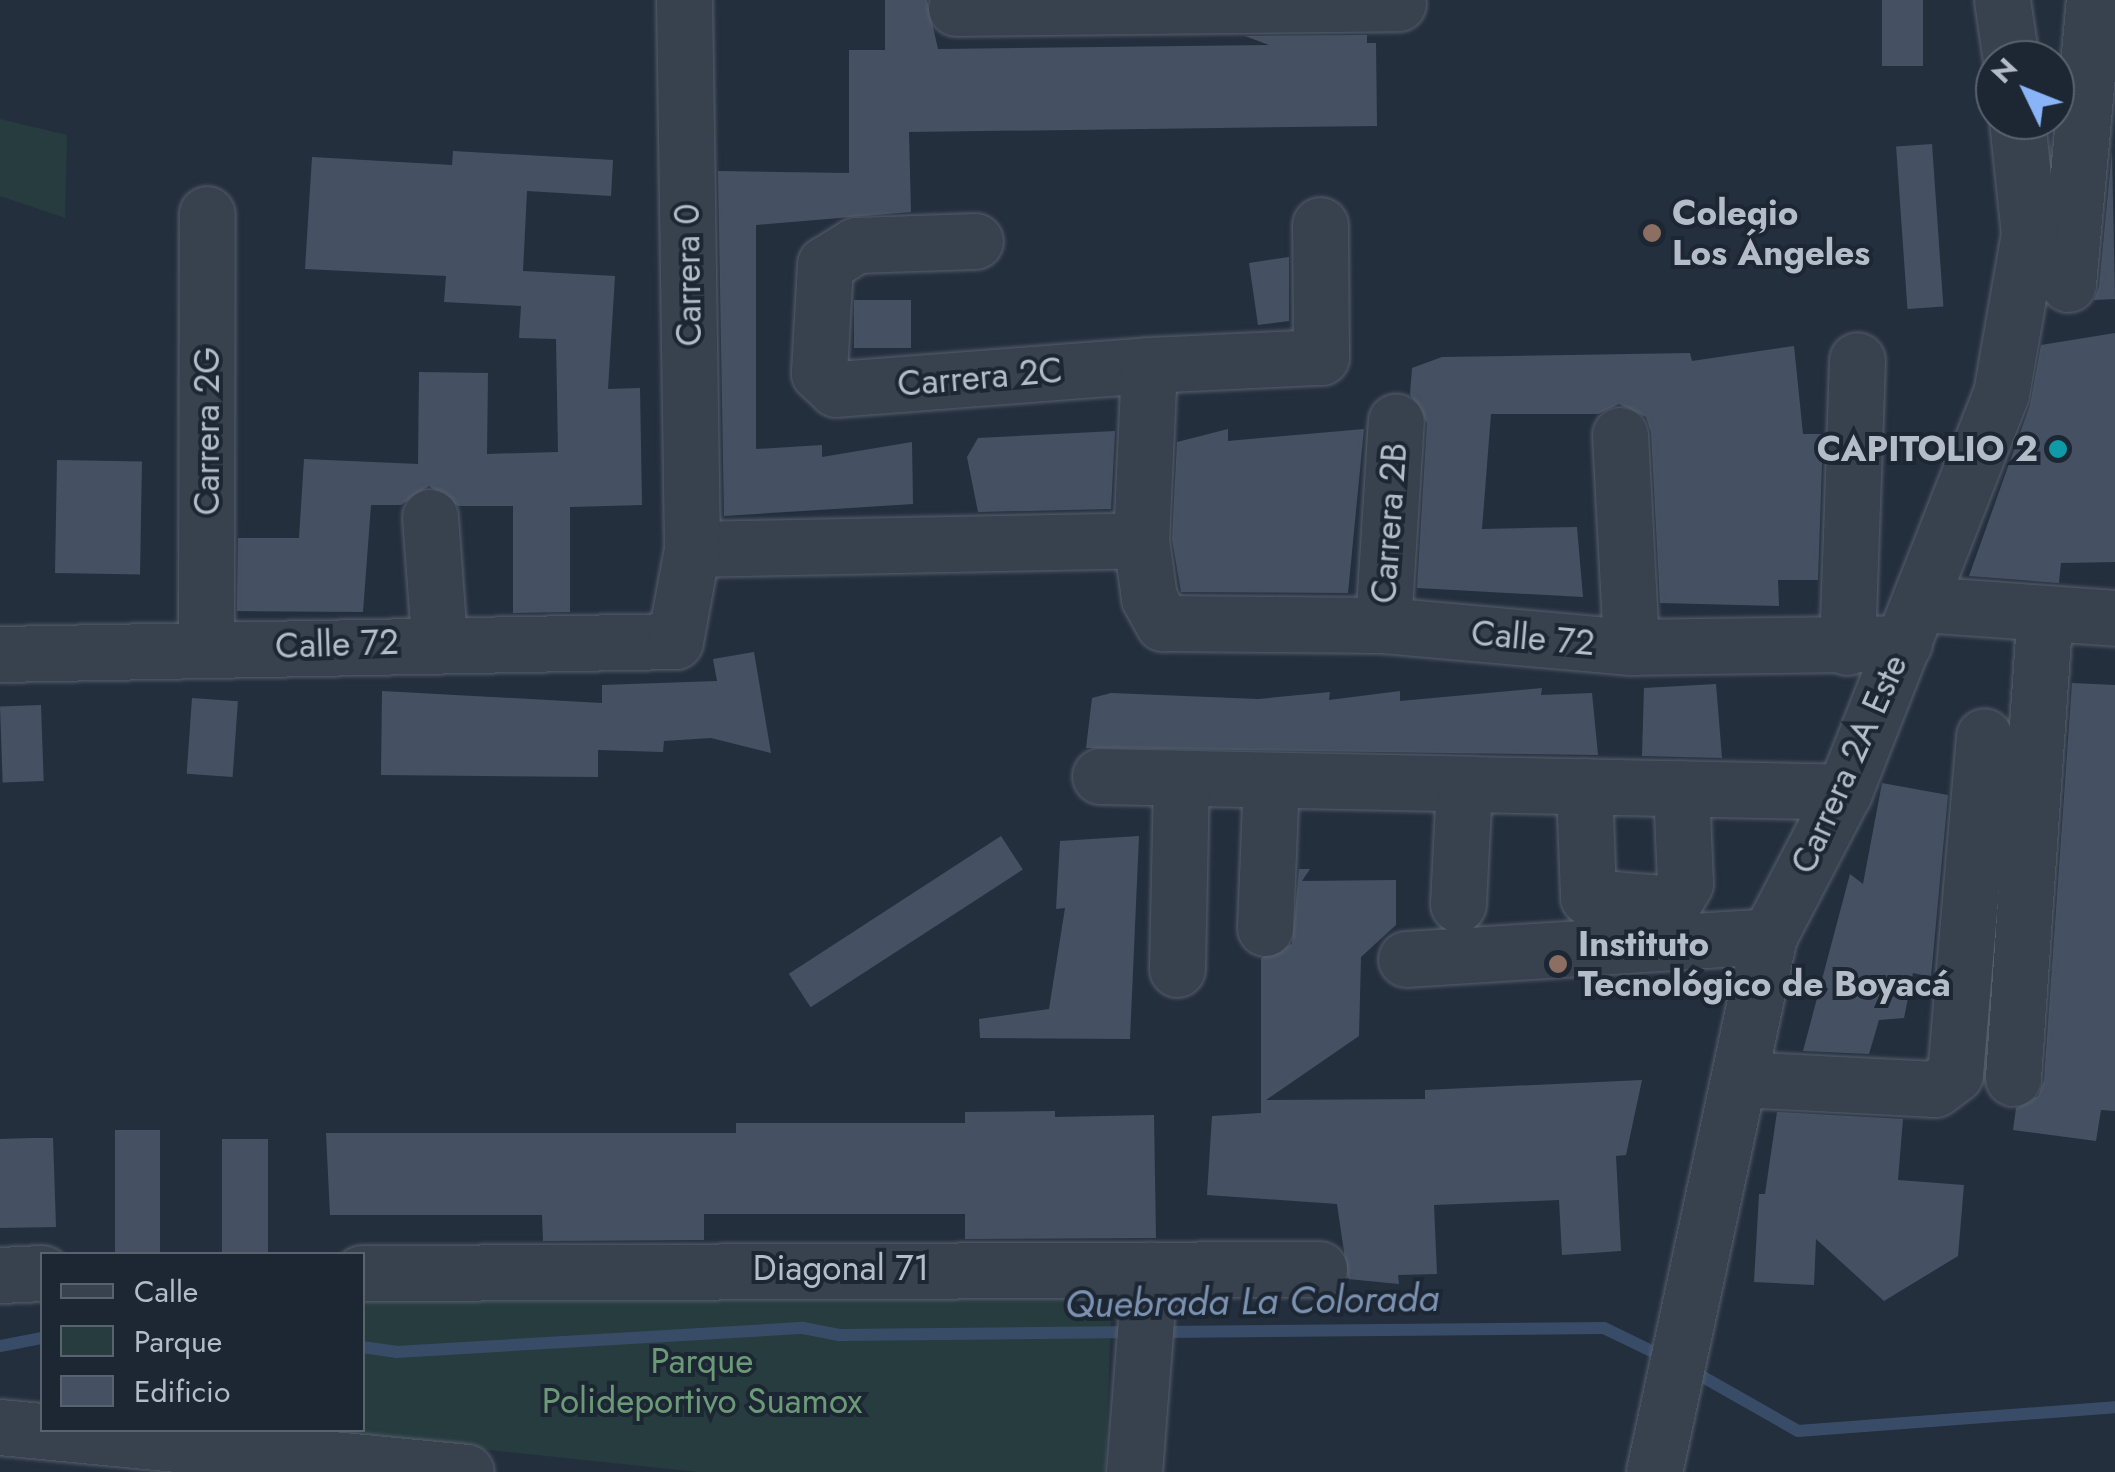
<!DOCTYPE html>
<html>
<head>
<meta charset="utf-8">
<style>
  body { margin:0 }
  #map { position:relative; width:2115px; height:1472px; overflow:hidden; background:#242f3e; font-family:Jost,sans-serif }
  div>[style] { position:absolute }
  .green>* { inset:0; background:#263c3f }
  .stream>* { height:12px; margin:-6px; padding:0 6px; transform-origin:6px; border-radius:6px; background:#394c67 }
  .building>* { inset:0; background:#455162; transform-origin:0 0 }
  .roads { filter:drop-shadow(0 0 2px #565f6c) drop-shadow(0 0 2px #565f6c) }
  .minor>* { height:55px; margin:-27.5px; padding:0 27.5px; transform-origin:27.5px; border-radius:27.5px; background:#38414e }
  .dots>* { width:28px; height:28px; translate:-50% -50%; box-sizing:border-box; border:5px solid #1d2633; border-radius:50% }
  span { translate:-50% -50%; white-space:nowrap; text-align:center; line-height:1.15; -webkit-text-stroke:8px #1d2633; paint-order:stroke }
  .poi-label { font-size:35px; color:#b4bcc9; font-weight:700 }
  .left { translate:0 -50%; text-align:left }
  .right { translate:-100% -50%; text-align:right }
  .street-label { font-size:35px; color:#b4bcc9 }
  .park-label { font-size:35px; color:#6b9a76 }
  .water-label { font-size:38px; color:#7c92b1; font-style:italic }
  .legend { position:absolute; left:40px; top:1252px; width:325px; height:180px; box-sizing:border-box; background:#1d2633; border:2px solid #59626f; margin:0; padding:12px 18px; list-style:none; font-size:30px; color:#b4bcc9 }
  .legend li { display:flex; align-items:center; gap:20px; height:50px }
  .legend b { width:50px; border:2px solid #59626f }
  .north { position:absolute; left:1975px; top:40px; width:100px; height:100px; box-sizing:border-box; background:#1d2633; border:2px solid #59626f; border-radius:50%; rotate:313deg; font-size:28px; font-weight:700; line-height:40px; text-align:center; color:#b4bcc9 }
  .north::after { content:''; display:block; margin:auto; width:35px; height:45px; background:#8ab4f8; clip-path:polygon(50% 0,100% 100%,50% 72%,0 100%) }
</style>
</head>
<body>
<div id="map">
  <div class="green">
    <div style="clip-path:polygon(0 119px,67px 135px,65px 218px,0 196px)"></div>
    <div style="clip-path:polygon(363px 1283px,1112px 1298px,1105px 1472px,698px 1472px,297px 1430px,362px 1430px)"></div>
  </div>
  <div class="stream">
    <div style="left:1158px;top:1332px;width:446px;rotate:-0.5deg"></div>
    <div style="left:1604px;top:1328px;width:69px;rotate:25.8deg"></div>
    <div style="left:0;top:1346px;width:43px;rotate:-10.8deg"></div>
    <div style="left:362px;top:1347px;width:34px;rotate:8deg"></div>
    <div style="left:396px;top:1352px;width:408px;rotate:-3.4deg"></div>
    <div style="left:803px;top:1328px;width:38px;rotate:11deg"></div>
    <div style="left:840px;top:1335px;width:293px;rotate:-0.6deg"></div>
    <div style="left:1689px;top:1369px;width:125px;rotate:29.6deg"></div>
    <div style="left:1798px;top:1431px;width:318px;rotate:-4.3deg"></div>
  </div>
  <div class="building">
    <div style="clip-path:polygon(885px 0,927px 0,938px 49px,1269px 45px,1245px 36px,1367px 35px,1367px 43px,1376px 43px,1377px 126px,909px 132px,911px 212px,756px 225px,756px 449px,822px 445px,822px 457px,912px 442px,913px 504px,724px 516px,718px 171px,849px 173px,849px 50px,885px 50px)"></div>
    <div style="left:1882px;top:0;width:41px;height:66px"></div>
    <div style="left:1932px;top:144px;width:163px;height:36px;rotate:86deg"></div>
    <div style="clip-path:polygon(453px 151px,613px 160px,611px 196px,527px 191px,523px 271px,615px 276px,608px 389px,640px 388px,642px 505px,570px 507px,570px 612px,513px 613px,513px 506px,458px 506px,429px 486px,401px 505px,371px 505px,363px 612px,237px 611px,238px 538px,299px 538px,304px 459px,418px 464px,419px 372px,488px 373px,487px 454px,558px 452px,556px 339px,519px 338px,521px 306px,444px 302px,446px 276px,305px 269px,312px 157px,452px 165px)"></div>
    <div style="clip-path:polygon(2112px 151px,2115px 299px,2094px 300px,2099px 287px)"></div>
    <div style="clip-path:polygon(1289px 257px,1289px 321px,1258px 325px,1249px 263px)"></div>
    <div style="left:911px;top:300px;width:48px;height:57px;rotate:90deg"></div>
    <div style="clip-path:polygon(2115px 333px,2115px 562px,2061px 563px,2059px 583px,1969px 576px,2030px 405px,2041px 345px)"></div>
    <div style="clip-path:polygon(1794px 346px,1803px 434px,1823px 434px,1818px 580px,1778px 580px,1779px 606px,1660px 603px,1651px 432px,1646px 417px,1619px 404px,1598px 414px,1491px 414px,1482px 529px,1577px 527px,1583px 597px,1417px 588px,1427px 423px,1410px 394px,1412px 368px,1442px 357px,1690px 353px,1692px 361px)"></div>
    <div style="clip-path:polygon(1228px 429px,1228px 441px,1364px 429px,1348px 593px,1181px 592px,1172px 539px,1177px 442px)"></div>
    <div style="clip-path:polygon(1115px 431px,1111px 509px,978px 512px,967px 457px,978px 438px)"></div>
    <div style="left:57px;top:460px;width:85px;height:113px;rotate:1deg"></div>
    <div style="clip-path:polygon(754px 652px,771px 753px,711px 738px,664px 741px,663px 752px,598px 750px,598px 777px,381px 775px,382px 691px,602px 703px,602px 685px,717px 681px,713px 659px)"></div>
    <div style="clip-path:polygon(2072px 683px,2115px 685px,2115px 1111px,2101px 1110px,2096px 1141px,2013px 1130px,2016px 1108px,2038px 1096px,2044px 1080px)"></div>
    <div style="clip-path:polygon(1716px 684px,1722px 758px,1642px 756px,1644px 688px)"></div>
    <div style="clip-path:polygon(1542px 688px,1541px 695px,1592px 693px,1598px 755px,1086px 748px,1092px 698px,1111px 693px,1258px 699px,1330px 692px,1329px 700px,1400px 691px,1400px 701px)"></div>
    <div style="left:192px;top:698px;width:46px;height:76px;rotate:4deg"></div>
    <div style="left:41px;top:705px;width:76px;height:41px;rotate:88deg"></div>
    <div style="clip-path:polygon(1882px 783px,1948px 795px,1931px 977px,1913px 973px,1904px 1018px,1879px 1020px,1869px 1054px,1803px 1051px,1850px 874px,1863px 884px)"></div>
    <div style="left:1001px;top:836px;width:40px;height:253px;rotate:57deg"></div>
    <div style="clip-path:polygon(1139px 836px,1130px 1039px,980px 1038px,979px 1019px,1049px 1009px,1065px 908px,1056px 909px,1060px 841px)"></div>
    <div style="clip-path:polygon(1299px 869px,1310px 869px,1302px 881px,1396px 880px,1396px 925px,1361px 957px,1359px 1036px,1266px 1100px,1425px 1099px,1425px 1090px,1642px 1080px,1626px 1155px,1616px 1156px,1621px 1251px,1562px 1255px,1559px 1200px,1434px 1205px,1437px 1274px,1398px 1275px,1399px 1284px,1348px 1279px,1337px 1204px,1207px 1195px,1212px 1116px,1261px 1113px,1261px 958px,1292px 944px)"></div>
    <div style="clip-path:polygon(1055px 1111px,1055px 1117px,1154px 1115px,1156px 1238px,965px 1239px,965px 1214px,704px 1214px,704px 1240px,543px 1241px,542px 1215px,330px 1215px,326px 1133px,736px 1133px,736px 1123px,965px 1123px,965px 1112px)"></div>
    <div style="clip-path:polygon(1777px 1112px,1903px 1119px,1898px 1180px,1964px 1185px,1958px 1256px,1884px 1301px,1816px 1239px,1814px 1285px,1754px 1282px,1759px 1194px,1765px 1194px)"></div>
    <div style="left:115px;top:1130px;width:45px;height:124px"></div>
    <div style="clip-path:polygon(32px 1138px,53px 1138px,56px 1227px,0 1228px,0 1139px)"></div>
    <div style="left:222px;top:1139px;width:46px;height:115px"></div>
  </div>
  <div class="roads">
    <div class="minor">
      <div style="left:2002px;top:0;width:61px;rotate:81.5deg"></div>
      <div style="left:956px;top:8px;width:442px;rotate:-0.6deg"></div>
      <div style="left:975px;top:241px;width:119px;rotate:178.1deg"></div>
      <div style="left:856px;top:245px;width:36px;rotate:148deg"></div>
      <div style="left:825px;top:264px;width:109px;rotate:93.2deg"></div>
      <div style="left:819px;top:373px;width:23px;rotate:43deg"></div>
      <div style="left:836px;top:389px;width:314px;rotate:-4.4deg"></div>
      <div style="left:1149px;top:365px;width:175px;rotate:92.6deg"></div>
      <div style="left:1141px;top:540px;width:59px;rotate:82.1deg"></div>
      <div style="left:1149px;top:598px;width:29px;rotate:61deg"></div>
      <div style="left:1163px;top:623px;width:220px;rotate:0.5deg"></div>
      <div style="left:1383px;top:625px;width:249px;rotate:5.1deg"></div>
      <div style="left:1631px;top:647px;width:273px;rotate:-0.8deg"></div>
      <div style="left:2068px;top:284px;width:285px;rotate:-84.8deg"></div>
      <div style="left:1149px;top:365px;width:172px;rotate:-2.7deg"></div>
      <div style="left:1321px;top:357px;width:132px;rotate:-90.4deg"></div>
      <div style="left:1620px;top:435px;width:212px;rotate:87deg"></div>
      <div style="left:430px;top:517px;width:124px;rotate:85.8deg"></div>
      <div style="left:692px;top:549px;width:449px;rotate:-1.1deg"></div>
      <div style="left:1921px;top:604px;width:195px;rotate:4.1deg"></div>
      <div style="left:1383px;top:625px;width:204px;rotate:-86.4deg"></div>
      <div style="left:1847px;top:647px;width:287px;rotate:-88deg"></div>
      <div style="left:206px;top:648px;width:434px;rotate:-89.9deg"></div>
      <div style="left:0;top:654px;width:675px;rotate:-1.1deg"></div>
      <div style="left:675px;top:641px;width:94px;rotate:-79.5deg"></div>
      <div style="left:692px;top:549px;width:549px;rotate:-90.83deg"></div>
      <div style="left:1100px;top:776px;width:372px;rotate:1.2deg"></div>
      <div style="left:1584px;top:786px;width:111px;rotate:87.9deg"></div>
      <div style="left:1588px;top:897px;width:85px;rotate:4.7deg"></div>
      <div style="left:1673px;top:904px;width:24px;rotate:-60deg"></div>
      <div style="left:1685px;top:883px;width:95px;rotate:-92.4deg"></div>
      <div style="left:1458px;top:904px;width:98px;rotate:-87.1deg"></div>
      <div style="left:1463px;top:806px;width:24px;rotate:-68deg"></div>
      <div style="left:1472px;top:784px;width:372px;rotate:1.2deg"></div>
      <div style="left:1265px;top:928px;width:148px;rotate:-87.7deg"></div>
      <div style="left:1406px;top:959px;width:364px;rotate:-3.6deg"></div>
      <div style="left:1177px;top:969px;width:191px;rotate:-88.8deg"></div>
      <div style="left:2013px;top:1078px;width:465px;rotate:-86.1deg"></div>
      <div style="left:1739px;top:1079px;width:196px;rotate:2.9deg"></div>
      <div style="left:1935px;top:1089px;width:25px;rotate:-37deg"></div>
      <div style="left:1955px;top:1074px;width:339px;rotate:-85.1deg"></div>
      <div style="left:362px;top:1273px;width:957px;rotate:-0.24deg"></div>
      <div style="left:0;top:1275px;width:42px;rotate:-2.7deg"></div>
      <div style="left:0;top:1427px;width:468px;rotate:5.5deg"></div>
      <div style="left:1134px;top:1472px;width:203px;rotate:-85.5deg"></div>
      <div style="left:1654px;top:1472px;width:548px;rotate:-77.89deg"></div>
      <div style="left:1769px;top:936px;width:162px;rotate:-62.5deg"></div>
      <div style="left:1844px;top:792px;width:428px;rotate:-68.5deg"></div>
      <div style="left:2001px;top:394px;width:162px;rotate:-80.1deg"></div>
      <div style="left:2029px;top:234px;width:115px;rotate:-96deg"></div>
    </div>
  </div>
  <div class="dots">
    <div style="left:1652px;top:233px;background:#8d6e63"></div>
    <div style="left:2058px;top:449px;background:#0f9aa8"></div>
    <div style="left:1558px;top:964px;background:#8d6e63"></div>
  </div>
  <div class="poi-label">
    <span class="left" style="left:1672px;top:233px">Colegio<br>Los Ángeles</span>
    <span class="right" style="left:2038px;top:449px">CAPITOLIO 2</span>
    <span class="left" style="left:1578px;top:964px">Instituto<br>Tecnológico de Boyacá</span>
  </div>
  <div class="street-label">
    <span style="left:688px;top:275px;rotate:-91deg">Carrera 0</span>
    <span style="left:980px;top:377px;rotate:-5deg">Carrera 2C</span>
    <span style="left:207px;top:431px;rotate:-90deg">Carrera 2G</span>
    <span style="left:1389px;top:523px;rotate:-86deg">Carrera 2B</span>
    <span style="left:1533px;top:638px;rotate:5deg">Calle 72</span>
    <span style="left:337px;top:644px;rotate:-2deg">Calle 72</span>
    <span style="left:1849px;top:764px;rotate:-66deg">Carrera 2A Este</span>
    <span style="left:841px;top:1268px">Diagonal 71</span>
  </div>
  <div class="park-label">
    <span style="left:702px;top:1381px">Parque<br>Polideportivo Suamox</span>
  </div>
  <div class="water-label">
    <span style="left:1252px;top:1301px;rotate:-1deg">Quebrada La Colorada</span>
  </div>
  <ul class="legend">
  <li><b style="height:12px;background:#38414e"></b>Calle</li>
  <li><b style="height:28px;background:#263c3f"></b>Parque</li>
  <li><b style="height:28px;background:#455162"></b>Edificio</li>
  </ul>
  <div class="north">N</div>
</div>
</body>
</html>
